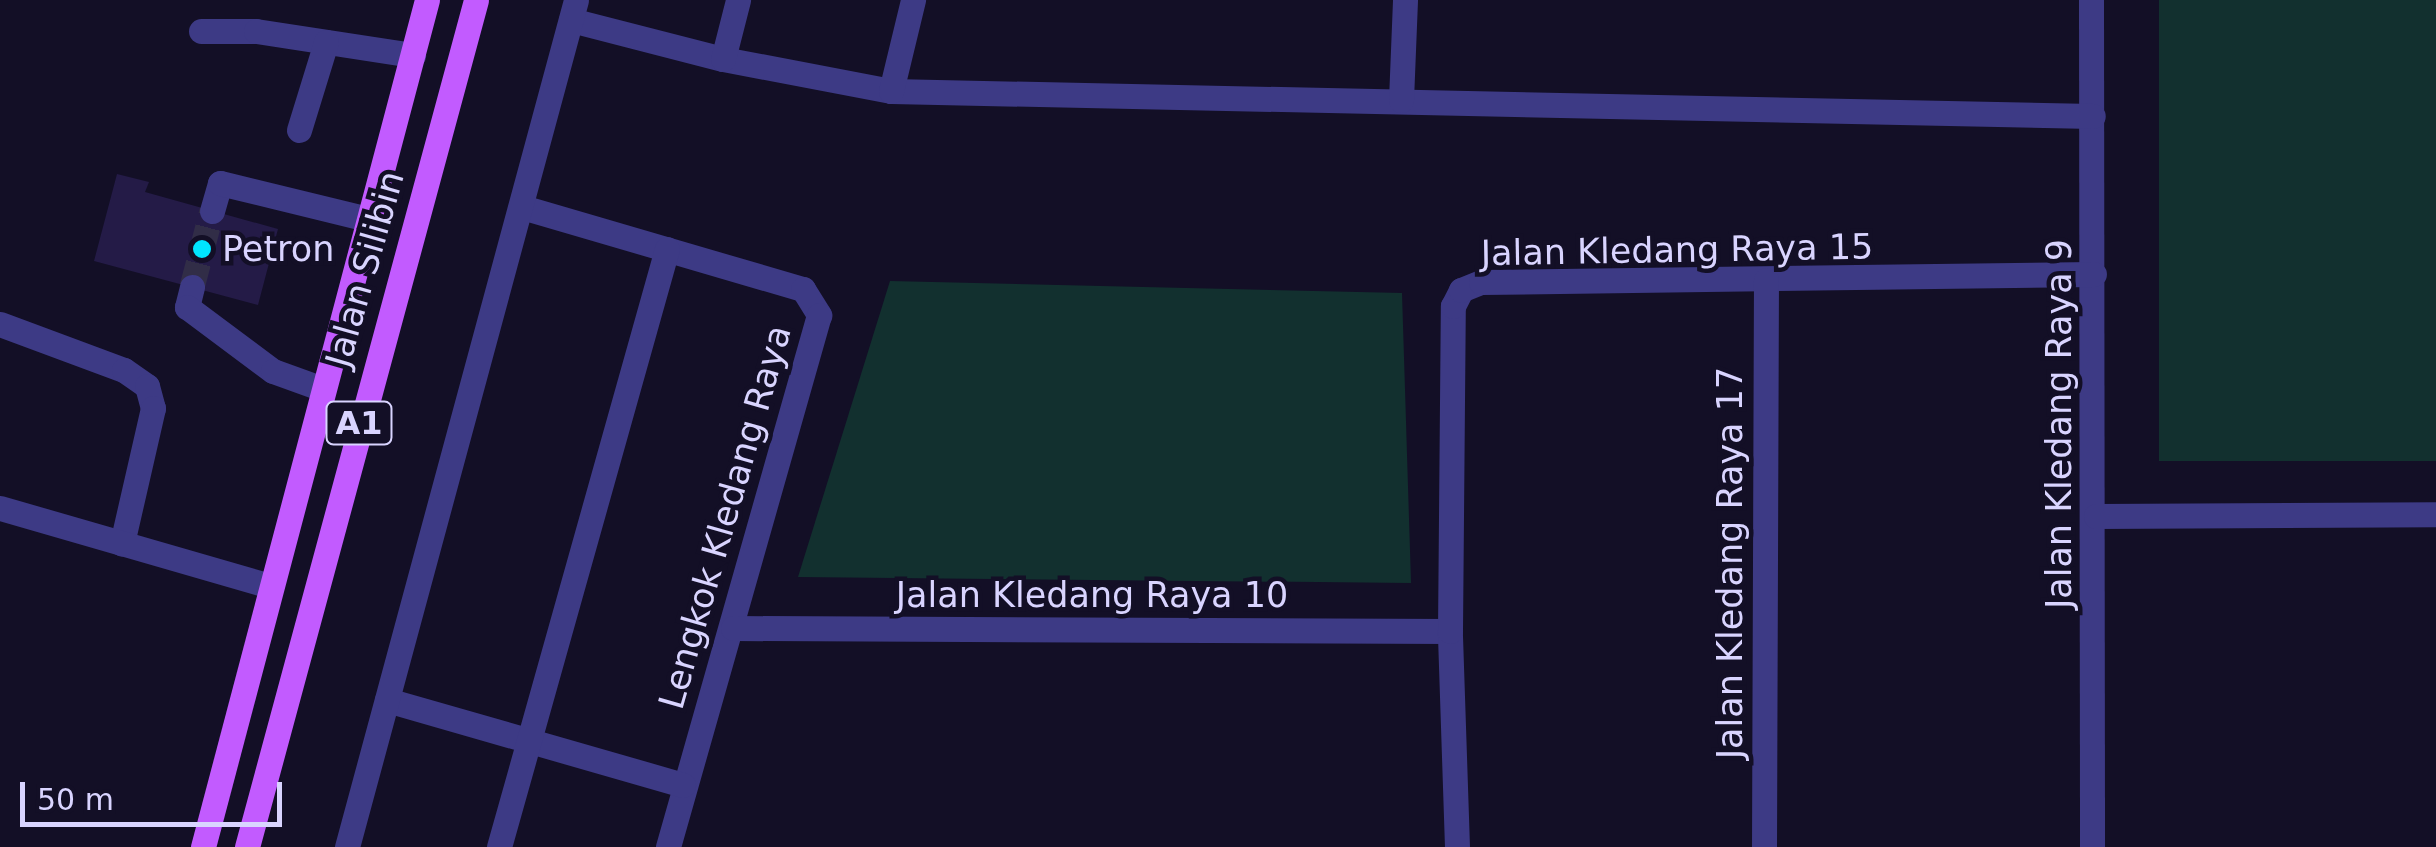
<!DOCTYPE html>
<html>
<head>
<meta charset="utf-8">
<style>
  body { margin:0 }
  #map { position:relative; width:2436px; height:847px; overflow:hidden; background:#130f26; font-family:"DejaVu Sans",sans-serif }
  div>[style] { position:absolute }
  .green>* { inset:0; background:#12302f; transform-origin:0 0 }
  .building>* { inset:0; background:#241b47 }
  .minor-tunnel>* { height:25px; margin-top:-12.5px; transform-origin:0; background:repeating-linear-gradient(90deg,#312d47 0 25px,transparent 0 37px) }
  .minor>* { height:25px; margin:-12.5px; padding:0 12.5px; transform-origin:12.5px; border-radius:12.5px; background:#3d3a85 }
  .major>* { height:25px; margin:-12.5px; padding:0 12.5px; transform-origin:12.5px; border-radius:12.5px; background:#c25bff }
  .dots>* { width:28px; height:28px; translate:-50% -50%; box-sizing:border-box; border:5px solid #130f26; border-radius:50% }
  span { translate:-50% -50%; white-space:nowrap; text-align:center; line-height:1.15; -webkit-text-stroke:9px #130f26; paint-order:stroke }
  .shield-label span { padding:2px 8px; background:#130f26; border:2px solid; border-radius:8px; -webkit-text-stroke-width:0 }
  .shield-label { font-size:32px; color:#d9d4ff; font-weight:700 }
  .poi-label { font-size:35px; color:#d9d4ff }
  .left { translate:0 -50%; text-align:left }
  .street-label { font-size:35px; color:#d9d4ff }
  .scale { position:absolute; left:20px; top:782px; width:262px; height:45px; box-sizing:border-box; border:5px solid #d9d4ff; border-top:0; padding-left:12px; font-size:30px; line-height:35px; white-space:nowrap; color:#d9d4ff; -webkit-text-stroke:8px #130f26; paint-order:stroke }
</style>
</head>
<body>
<div id="map">
  <div class="green">
    <div style="left:2159px;top:0;width:277px;height:461px"></div>
    <div style="clip-path:polygon(890px 281px,1402px 293px,1411px 583px,798px 577px)"></div>
  </div>
  <div class="building">
    <div style="clip-path:polygon(117px 174px,149px 182px,145px 192px,278px 229px,258px 305px,94px 261px)"></div>
  </div>
  <div class="minor-tunnel">
    <div style="left:192px;top:287px;width:79px;rotate:-75.3deg"></div>
  </div>
  <div class="minor">
    <div style="left:2091px;top:0;width:847px;rotate:89.93deg"></div>
    <div style="left:571px;top:20px;width:157px;rotate:14.4deg"></div>
    <div style="left:723px;top:59px;width:171px;rotate:10.8deg"></div>
    <div style="left:891px;top:91px;width:1202px;rotate:1.19deg"></div>
    <div style="left:201px;top:31px;width:55px"></div>
    <div style="left:256px;top:31px;width:159px;rotate:8.7deg"></div>
    <div style="left:723px;top:59px;width:61px;rotate:-75.7deg"></div>
    <div style="left:891px;top:91px;width:94px;rotate:-76.4deg"></div>
    <div style="left:1401px;top:100px;width:100px;rotate:-87.7deg"></div>
    <div style="left:299px;top:130px;width:92px;rotate:-72.9deg"></div>
    <div style="left:522px;top:207px;width:293px;rotate:16.3deg"></div>
    <div style="left:803px;top:289px;width:31px;rotate:58deg"></div>
    <div style="left:819px;top:315px;width:553px;rotate:105.85deg"></div>
    <div style="left:212px;top:211px;width:29px;rotate:-74deg"></div>
    <div style="left:220px;top:183px;width:152px;rotate:13.7deg"></div>
    <div style="left:192px;top:287px;width:21px;rotate:104deg"></div>
    <div style="left:187px;top:307px;width:107px;rotate:36.7deg"></div>
    <div style="left:273px;top:371px;width:53px;rotate:19.8deg"></div>
    <div style="left:0;top:324px;width:132px;rotate:20.4deg"></div>
    <div style="left:124px;top:370px;width:28px;rotate:35deg"></div>
    <div style="left:147px;top:386px;width:23px;rotate:75deg"></div>
    <div style="left:153px;top:408px;width:139px;rotate:102.9deg"></div>
    <div style="left:0;top:508px;width:282px;rotate:16.1deg"></div>
    <div style="left:2096px;top:516px;width:340px;rotate:-0.3deg"></div>
    <div style="left:733px;top:628px;width:717px;rotate:0.24deg"></div>
    <div style="left:387px;top:700px;width:308px;rotate:16deg"></div>
    <div style="left:347px;top:847px;width:877px;rotate:-74.87deg"></div>
    <div style="left:499px;top:847px;width:621px;rotate:-74.31deg"></div>
    <div style="left:1457px;top:847px;width:216px;rotate:-91.9deg"></div>
    <div style="left:1450px;top:631px;width:325px;rotate:-89.5deg"></div>
    <div style="left:1453px;top:306px;width:18px;rotate:-63deg"></div>
    <div style="left:1461px;top:290px;width:22px;rotate:-22deg"></div>
    <div style="left:1481px;top:282px;width:613px;rotate:-0.75deg"></div>
    <div style="left:1764px;top:847px;width:567px;rotate:-89.8deg"></div>
  </div>
  <div class="major">
    <div style="left:203px;top:847px;width:876px;rotate:-75.19deg"></div>
    <div style="left:247px;top:847px;width:877px;rotate:-74.87deg"></div>
  </div>
  <div class="dots">
    <div style="left:202px;top:249px;background:#00e5ff"></div>
  </div>
  <div class="shield-label">
    <span style="left:359px;top:423px">A1</span>
  </div>
  <div class="poi-label">
    <span class="left" style="left:222px;top:249px">Petron</span>
  </div>
  <div class="street-label">
    <span style="left:1677px;top:250px;rotate:-1deg">Jalan Kledang Raya 15</span>
    <span style="left:365px;top:269px;rotate:-74deg">Jalan Silibin</span>
    <span style="left:2059px;top:424px;rotate:-90deg">Jalan Kledang Raya 9</span>
    <span style="left:725px;top:517px;rotate:-74deg">Lengkok Kledang Raya</span>
    <span style="left:1730px;top:563px;rotate:-90deg">Jalan Kledang Raya 17</span>
    <span style="left:1092px;top:595px">Jalan Kledang Raya 10</span>
  </div>
  <div class="scale">50 m</div>
</div>
</body>
</html>
